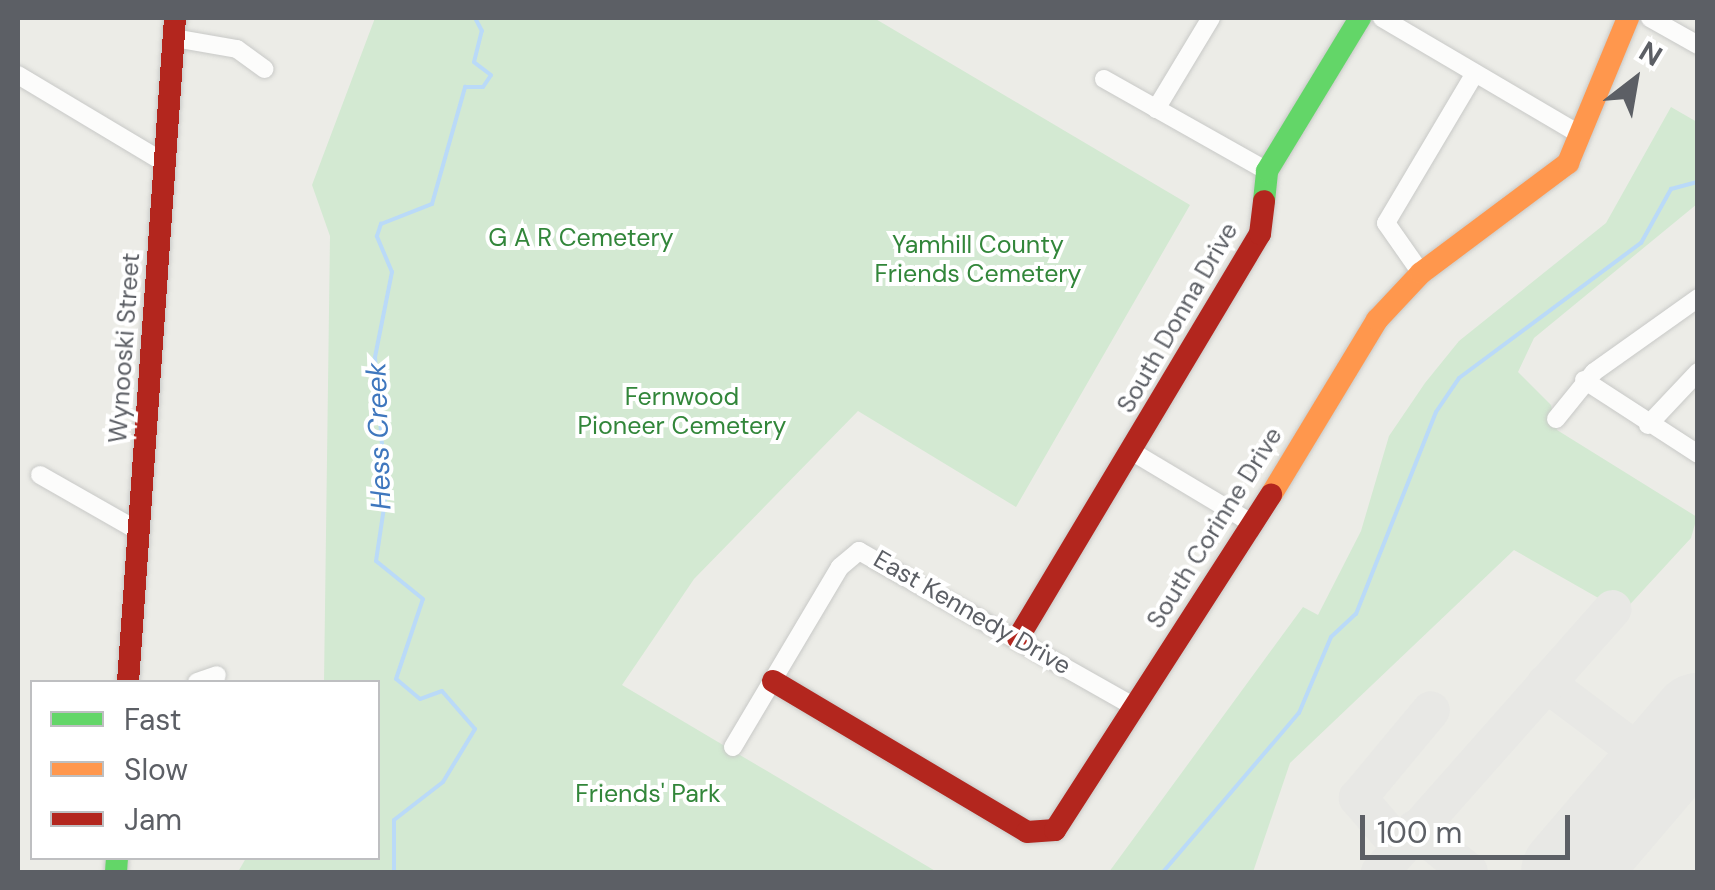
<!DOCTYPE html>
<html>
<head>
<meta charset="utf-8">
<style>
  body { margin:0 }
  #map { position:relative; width:1715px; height:890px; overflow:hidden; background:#ecece7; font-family:"DM Sans",sans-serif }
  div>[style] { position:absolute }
  .green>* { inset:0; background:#d3e9d2 }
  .stream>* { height:4px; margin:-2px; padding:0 2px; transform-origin:2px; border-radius:2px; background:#badaf8 }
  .taxiway>* { height:38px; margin:-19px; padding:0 19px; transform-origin:19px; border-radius:19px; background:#e8e8e5 }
  .runway>* { height:95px; margin:-47.5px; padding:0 47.5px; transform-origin:47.5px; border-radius:47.5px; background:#e8e8e5 }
  .roads { filter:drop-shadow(0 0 2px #c8c9c7) drop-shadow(0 0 2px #c8c9c7) }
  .street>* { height:18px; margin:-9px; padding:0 9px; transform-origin:9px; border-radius:9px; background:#fcfcfb }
  .fast>* { height:22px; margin:-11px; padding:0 11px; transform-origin:11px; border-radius:11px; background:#63d668 }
  .slow>* { height:22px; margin:-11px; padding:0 11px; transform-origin:11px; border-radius:11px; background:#ff974d }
  .jam>* { height:22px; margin:-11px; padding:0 11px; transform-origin:11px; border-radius:11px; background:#b3261e }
  span { translate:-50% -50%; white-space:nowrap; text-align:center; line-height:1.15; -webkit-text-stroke:8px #fff; paint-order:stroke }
  .park-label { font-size:25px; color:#32863a }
  .street-label { font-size:25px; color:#5c5f65 }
  .water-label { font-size:28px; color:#3f77be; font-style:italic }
  .frame { position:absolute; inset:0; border:20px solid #5c5f65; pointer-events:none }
  .legend { position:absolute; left:30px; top:680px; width:350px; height:180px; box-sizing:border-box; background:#fff; border:2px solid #bebfc1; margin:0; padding:12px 18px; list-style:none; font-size:30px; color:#5c5f65 }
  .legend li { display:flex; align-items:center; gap:20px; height:50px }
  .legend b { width:50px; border:2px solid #bebfc1 }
  .north { position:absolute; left:1585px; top:30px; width:100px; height:100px; -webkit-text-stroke:8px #fff; paint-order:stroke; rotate:31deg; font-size:28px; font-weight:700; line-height:40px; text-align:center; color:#5c5f65 }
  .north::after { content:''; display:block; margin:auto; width:35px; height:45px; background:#5c5f65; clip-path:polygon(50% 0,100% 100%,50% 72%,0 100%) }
  .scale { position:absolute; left:1360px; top:815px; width:210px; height:45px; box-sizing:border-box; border:5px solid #5c5f65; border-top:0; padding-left:12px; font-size:30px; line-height:35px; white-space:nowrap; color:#5c5f65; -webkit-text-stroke:8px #fff; paint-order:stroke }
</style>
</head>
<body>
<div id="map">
  <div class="green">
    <div style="clip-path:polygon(375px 18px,874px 18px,1190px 205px,1016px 507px,858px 411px,694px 579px,622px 685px,937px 872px,238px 872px,246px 858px,378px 858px,378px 682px,324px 682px,330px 236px,312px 185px)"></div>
    <div style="clip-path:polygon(1671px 107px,1697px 122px,1697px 204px,1534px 338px,1518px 372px,1551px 405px,1557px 430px,1697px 517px,1691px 538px,1623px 612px,1514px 550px,1290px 763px,1253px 872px,1109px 872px,1303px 607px,1318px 615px,1361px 531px,1389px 436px,1425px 383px,1459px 341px,1606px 223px)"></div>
  </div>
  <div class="stream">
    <div style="left:394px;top:872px;width:52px;rotate:-90deg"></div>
    <div style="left:394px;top:820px;width:62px;rotate:-37.8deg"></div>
    <div style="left:443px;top:782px;width:62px;rotate:-58.9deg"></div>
    <div style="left:475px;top:729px;width:50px;rotate:-131deg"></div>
    <div style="left:442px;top:691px;width:23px;rotate:160deg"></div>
    <div style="left:420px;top:699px;width:31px;rotate:-140deg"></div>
    <div style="left:396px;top:679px;width:84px;rotate:-71.4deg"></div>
    <div style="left:423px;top:599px;width:60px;rotate:-141deg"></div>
    <div style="left:376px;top:561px;width:68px;rotate:-81.5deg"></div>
    <div style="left:386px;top:494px;width:137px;rotate:-94.6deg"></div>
    <div style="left:375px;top:357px;width:87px;rotate:-78.7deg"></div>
    <div style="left:392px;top:272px;width:39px;rotate:-113deg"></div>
    <div style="left:377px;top:236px;width:13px;rotate:-72deg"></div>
    <div style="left:381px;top:224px;width:55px;rotate:-21.4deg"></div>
    <div style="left:432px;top:204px;width:122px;rotate:-74.2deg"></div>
    <div style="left:465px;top:87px;width:18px"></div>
    <div style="left:483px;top:87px;width:14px;rotate:-56deg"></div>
    <div style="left:491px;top:75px;width:21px;rotate:-143deg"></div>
    <div style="left:474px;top:62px;width:32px;rotate:-76deg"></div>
    <div style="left:482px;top:31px;width:15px;rotate:-118deg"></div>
    <div style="left:1163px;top:872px;width:209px;rotate:-49.5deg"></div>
    <div style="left:1299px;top:713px;width:82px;rotate:-67.2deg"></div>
    <div style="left:1331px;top:637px;width:34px;rotate:-43deg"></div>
    <div style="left:1356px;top:614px;width:217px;rotate:-68.4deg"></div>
    <div style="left:1436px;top:412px;width:41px;rotate:-55.9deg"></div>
    <div style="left:1459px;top:378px;width:227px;rotate:-36.6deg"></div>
    <div style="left:1641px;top:243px;width:62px;rotate:-60.9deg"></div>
    <div style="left:1671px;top:189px;width:28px;rotate:-15deg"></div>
  </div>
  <div class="taxiway">
    <div style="left:1546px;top:683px;width:140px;rotate:36.9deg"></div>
    <div style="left:1415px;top:829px;width:69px;rotate:38.5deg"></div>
    <div style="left:1400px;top:847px;width:65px;rotate:-130.6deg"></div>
    <div style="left:1358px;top:798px;width:114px;rotate:-50.3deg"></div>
    <div style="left:1380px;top:872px;width:351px;rotate:-48.5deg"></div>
  </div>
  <div class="runway">
    <div style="left:1568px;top:872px;width:200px;rotate:-49.5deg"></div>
  </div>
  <div class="roads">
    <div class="street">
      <div style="left:1382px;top:18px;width:231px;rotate:30.5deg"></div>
      <div style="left:1650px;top:18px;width:55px;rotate:29.4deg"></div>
      <div style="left:174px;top:38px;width:64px;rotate:9.9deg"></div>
      <div style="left:237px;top:49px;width:34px;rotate:36deg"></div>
      <div style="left:18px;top:75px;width:171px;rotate:30.9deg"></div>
      <div style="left:1104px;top:79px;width:187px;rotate:29.4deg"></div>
      <div style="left:1156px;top:109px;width:106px;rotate:-58.9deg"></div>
      <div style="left:1421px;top:273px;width:61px;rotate:-125deg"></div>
      <div style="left:1386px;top:223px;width:174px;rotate:-59.3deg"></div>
      <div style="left:1584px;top:380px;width:136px;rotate:33deg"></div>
      <div style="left:1556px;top:419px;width:60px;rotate:-51deg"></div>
      <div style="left:1594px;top:372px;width:128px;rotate:-35.4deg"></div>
      <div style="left:1648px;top:425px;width:73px;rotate:-46.7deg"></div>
      <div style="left:1131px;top:451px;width:142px;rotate:30.9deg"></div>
      <div style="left:40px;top:475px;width:115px;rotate:29.7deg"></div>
      <div style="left:197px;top:682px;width:21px;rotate:-19deg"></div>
      <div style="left:733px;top:747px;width:209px;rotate:-59.3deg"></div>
      <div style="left:840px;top:567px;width:25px;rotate:-40deg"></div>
      <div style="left:859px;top:551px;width:313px;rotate:29.5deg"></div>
    </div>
    <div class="fast">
      <div style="left:1264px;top:201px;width:30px;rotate:-84deg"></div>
      <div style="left:1267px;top:171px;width:179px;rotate:-58.7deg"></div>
      <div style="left:116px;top:872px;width:14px;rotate:-86deg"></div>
    </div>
    <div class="slow">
      <div style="left:1271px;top:495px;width:205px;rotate:-58.8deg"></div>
      <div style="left:1377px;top:320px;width:64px;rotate:-46.9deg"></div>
      <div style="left:1421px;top:273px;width:184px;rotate:-36.8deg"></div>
      <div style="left:1568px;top:163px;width:157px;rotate:-67.5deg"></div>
    </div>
    <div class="jam">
      <div style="left:1018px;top:638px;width:471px;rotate:-59.1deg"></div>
      <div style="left:1260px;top:234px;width:33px;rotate:-83deg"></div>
      <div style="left:773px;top:681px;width:295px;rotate:30.7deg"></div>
      <div style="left:1027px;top:832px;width:28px;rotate:-4deg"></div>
      <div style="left:1055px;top:830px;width:399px;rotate:-57.2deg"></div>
      <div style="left:128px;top:682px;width:666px;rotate:-85.95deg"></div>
    </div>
  </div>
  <div class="park-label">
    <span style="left:581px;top:238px">G A R Cemetery</span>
    <span style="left:978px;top:260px">Yamhill County<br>Friends Cemetery</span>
    <span style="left:682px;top:412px">Fernwood<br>Pioneer Cemetery</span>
    <span style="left:648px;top:794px">Friends' Park</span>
  </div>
  <div class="street-label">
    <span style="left:1178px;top:318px;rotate:-60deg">South Donna Drive</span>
    <span style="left:125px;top:348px;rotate:-86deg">Wynooski Street</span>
    <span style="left:1215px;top:528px;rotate:-58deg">South Corinne Drive</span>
    <span style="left:972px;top:613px;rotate:30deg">East Kennedy Drive</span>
  </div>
  <div class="water-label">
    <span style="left:379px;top:436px;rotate:-92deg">Hess Creek</span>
  </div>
  <div class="frame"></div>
  <ul class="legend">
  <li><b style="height:12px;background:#63d668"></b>Fast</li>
  <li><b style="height:12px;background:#ff974d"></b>Slow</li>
  <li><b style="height:12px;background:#b3261e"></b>Jam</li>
  </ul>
  <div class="north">N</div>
  <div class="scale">100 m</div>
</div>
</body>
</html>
